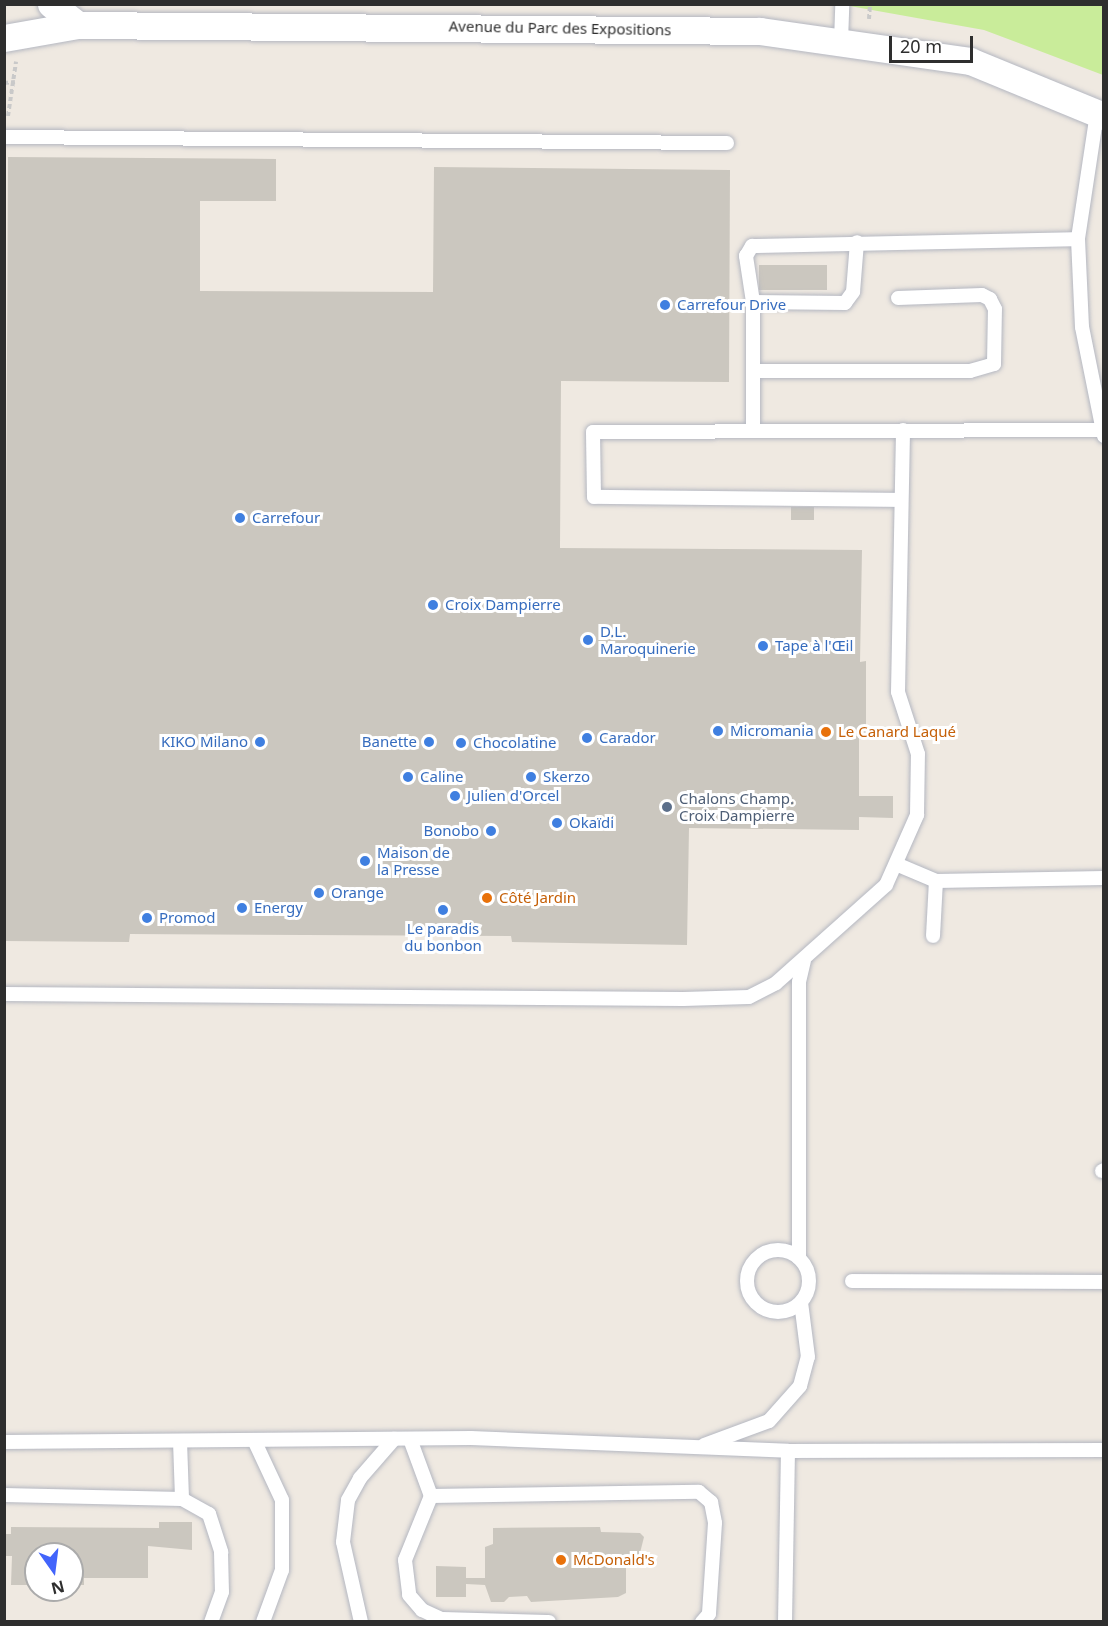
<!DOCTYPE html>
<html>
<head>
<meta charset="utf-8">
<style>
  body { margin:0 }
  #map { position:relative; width:1108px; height:1626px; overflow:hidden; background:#efe9e1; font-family:"Noto Sans",sans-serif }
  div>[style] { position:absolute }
  .pitch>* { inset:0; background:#c9ec9a }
  .building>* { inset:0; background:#cbc7bf; transform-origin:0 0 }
  .path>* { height:4px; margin-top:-2px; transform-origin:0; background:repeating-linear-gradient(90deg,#c9c9c9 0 4.5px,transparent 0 7.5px) }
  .roads { filter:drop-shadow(0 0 2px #b4b7c1) drop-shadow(0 0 2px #b4b7c1) }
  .service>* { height:14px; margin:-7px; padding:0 7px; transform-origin:7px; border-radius:7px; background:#fff }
  .service>.ring { margin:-7px; padding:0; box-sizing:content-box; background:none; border:14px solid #fff; border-radius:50% }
  .minor>* { height:27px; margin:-13.5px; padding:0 13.5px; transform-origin:13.5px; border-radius:13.5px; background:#fff }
  .dots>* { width:16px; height:16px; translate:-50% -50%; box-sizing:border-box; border:3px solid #fff; border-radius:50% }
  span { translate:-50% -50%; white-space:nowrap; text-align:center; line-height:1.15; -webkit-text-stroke:6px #fff; paint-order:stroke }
  .street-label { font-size:15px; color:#2e2e2e }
  .shop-label { font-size:15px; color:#366cbe }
  .left { translate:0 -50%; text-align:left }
  .right { translate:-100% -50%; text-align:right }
  .food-label { font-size:15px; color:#c56008 }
  .service-label { font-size:15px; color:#4e5e75 }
  .frame { position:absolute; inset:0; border:6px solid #2e2e2e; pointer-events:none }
  .north { position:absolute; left:24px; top:1542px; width:60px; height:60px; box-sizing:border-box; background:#fff; border:2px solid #ababab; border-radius:50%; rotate:166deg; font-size:16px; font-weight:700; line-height:24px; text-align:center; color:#2e2e2e }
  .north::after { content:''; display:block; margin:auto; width:21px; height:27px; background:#4264fb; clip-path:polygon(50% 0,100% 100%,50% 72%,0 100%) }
  .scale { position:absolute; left:889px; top:36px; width:84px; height:27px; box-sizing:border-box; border:3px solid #2e2e2e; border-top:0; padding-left:8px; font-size:18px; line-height:21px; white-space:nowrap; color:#2e2e2e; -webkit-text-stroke:4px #fff; paint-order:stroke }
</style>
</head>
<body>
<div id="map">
  <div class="pitch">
    <div style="clip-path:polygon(844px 5px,1103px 5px,1103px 75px,984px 30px)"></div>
  </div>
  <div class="building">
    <div style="clip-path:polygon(8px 157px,276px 159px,276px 201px,200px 201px,200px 291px,433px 292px,434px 167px,730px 170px,729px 382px,561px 381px,560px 548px,862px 550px,860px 662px,866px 661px,866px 735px,859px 735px,859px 796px,893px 796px,893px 818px,859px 817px,859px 830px,689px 828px,687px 945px,512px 942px,511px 936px,130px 934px,129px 942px,4px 941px)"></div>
    <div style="left:759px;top:265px;width:68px;height:25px"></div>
    <div style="left:791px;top:507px;width:23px;height:13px"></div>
    <div style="clip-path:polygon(159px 1522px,192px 1522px,192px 1550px,148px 1546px,148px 1578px,84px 1578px,84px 1585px,72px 1585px,72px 1554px,36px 1554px,36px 1585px,11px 1585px,12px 1556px,4px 1556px,4px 1534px,11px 1534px,11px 1527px,159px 1528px)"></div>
    <div style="clip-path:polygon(600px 1527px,601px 1532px,640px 1533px,644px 1537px,637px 1565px,626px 1565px,626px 1593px,618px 1597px,531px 1602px,527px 1596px,509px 1597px,504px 1602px,491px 1602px,485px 1585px,466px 1584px,466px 1597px,436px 1597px,436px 1566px,466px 1567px,466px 1578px,485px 1578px,485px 1547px,493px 1544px,493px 1528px)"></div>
  </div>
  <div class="path">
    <div style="left:869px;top:19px;width:15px;rotate:-86deg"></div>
    <div style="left:4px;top:83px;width:11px;rotate:-5deg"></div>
    <div style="left:8px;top:116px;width:55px;rotate:-81.6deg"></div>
  </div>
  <div class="roads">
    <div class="service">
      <div style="left:841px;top:42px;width:38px;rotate:-88deg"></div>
      <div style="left:1097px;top:113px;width:127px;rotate:98.6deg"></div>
      <div style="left:1078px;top:239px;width:88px;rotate:87.4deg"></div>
      <div style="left:1082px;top:327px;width:111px;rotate:78.6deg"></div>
      <div style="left:4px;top:137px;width:723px;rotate:0.48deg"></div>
      <div style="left:753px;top:302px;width:92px;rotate:0.6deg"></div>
      <div style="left:845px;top:303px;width:14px;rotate:-54deg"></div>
      <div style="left:853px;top:292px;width:50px;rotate:-85.4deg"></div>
      <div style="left:754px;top:371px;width:216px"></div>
      <div style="left:970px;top:371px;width:25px;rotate:-16deg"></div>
      <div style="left:994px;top:364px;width:55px;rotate:-89deg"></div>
      <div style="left:995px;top:309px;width:11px;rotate:-117deg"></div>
      <div style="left:990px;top:299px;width:9px;rotate:-153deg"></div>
      <div style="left:982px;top:295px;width:84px;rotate:178deg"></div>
      <div style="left:753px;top:430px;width:128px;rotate:-90deg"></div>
      <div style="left:753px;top:302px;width:47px;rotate:-98.7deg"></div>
      <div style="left:746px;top:256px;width:12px;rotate:-59deg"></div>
      <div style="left:752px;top:246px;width:326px;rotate:-1.2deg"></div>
      <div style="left:901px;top:500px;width:307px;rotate:-179.4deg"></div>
      <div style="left:594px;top:497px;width:65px;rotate:-90.9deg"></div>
      <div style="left:593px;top:432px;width:508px;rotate:-0.23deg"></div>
      <div style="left:896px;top:864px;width:43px;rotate:23deg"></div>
      <div style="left:936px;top:881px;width:168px;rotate:-1deg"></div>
      <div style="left:933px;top:936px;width:55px;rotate:-86.9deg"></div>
      <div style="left:4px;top:994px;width:679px;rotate:0.42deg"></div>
      <div style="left:683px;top:999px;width:66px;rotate:-1.7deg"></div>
      <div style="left:749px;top:997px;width:30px;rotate:-27deg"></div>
      <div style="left:776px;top:983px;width:147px;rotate:-41.7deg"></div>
      <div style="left:886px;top:885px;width:77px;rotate:-66.1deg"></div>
      <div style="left:917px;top:815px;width:61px;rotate:-89.1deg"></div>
      <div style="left:918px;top:754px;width:65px;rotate:-107.9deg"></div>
      <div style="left:898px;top:692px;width:262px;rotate:-88.9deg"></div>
      <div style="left:1102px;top:1171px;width:2px;rotate:-27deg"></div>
      <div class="ring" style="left:747px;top:1250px;width:48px;height:48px"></div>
      <div style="left:799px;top:1258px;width:276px;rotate:-90deg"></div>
      <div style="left:799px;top:982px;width:22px;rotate:-77deg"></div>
      <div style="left:852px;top:1281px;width:252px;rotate:0.2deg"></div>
      <div style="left:410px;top:1439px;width:61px;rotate:69.8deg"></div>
      <div style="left:431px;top:1496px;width:69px;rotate:112.1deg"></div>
      <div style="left:405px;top:1560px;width:35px;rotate:83deg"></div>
      <div style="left:409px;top:1595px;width:20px;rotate:49deg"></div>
      <div style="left:422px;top:1610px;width:21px;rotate:25deg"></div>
      <div style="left:441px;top:1619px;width:108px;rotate:1.6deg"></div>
      <div style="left:254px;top:1440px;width:66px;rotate:65deg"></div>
      <div style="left:282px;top:1500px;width:70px;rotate:90deg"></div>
      <div style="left:282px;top:1570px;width:55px;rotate:110.1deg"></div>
      <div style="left:180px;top:1441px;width:58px;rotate:88deg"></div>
      <div style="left:4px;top:1442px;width:467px;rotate:-0.5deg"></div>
      <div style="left:471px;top:1438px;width:317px;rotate:2.3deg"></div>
      <div style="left:788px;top:1451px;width:316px;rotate:-0.2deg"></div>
      <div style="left:704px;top:1445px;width:69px;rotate:-20.3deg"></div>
      <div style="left:769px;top:1421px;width:47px;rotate:-48.5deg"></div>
      <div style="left:800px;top:1386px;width:30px;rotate:-75deg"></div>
      <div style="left:808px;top:1357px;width:55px;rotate:-97.3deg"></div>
      <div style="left:4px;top:1495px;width:178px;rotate:1.3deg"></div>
      <div style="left:182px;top:1499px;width:31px;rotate:29deg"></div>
      <div style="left:209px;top:1514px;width:40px;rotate:72deg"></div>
      <div style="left:221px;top:1552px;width:40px;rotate:88.6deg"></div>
      <div style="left:222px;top:1592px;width:32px;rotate:110deg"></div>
      <div style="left:431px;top:1496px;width:268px;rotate:-0.9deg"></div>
      <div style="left:699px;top:1492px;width:16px;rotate:40deg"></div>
      <div style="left:711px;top:1502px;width:21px;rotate:79deg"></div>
      <div style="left:715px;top:1523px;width:91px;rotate:93.8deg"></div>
      <div style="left:709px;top:1614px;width:11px;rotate:131deg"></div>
      <div style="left:361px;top:1622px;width:82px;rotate:-102.7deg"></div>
      <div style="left:343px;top:1542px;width:42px;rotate:-83.2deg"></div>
      <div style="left:348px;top:1500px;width:25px;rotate:-61deg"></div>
      <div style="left:360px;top:1478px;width:52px;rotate:-48.9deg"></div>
      <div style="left:785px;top:1622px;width:171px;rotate:-89deg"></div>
    </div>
    <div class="minor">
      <div style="left:51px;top:4px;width:34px;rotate:38deg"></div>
      <div style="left:4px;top:38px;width:75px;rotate:-10deg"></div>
      <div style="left:78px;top:25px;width:682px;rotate:0.5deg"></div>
      <div style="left:760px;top:31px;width:212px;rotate:8.1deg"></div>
      <div style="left:970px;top:61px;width:145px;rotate:22.3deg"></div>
    </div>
  </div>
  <div class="dots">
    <div style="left:665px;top:305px;background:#3f7fe0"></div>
    <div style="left:240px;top:518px;background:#3f7fe0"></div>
    <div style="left:433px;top:605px;background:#3f7fe0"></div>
    <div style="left:588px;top:640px;background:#3f7fe0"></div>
    <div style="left:763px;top:646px;background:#3f7fe0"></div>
    <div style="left:718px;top:731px;background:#3f7fe0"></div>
    <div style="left:826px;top:732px;background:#e8710a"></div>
    <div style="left:587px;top:738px;background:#3f7fe0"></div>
    <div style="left:260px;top:742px;background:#3f7fe0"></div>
    <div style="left:429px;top:742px;background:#3f7fe0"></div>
    <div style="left:461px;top:743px;background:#3f7fe0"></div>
    <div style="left:408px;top:777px;background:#3f7fe0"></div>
    <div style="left:531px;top:777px;background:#3f7fe0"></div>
    <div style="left:455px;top:796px;background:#3f7fe0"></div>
    <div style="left:667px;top:807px;background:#5c6f8a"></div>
    <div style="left:557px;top:823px;background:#3f7fe0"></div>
    <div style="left:491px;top:831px;background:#3f7fe0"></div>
    <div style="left:365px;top:861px;background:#3f7fe0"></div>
    <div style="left:319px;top:893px;background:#3f7fe0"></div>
    <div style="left:487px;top:898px;background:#e8710a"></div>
    <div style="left:242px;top:908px;background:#3f7fe0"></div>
    <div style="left:443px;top:910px;background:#3f7fe0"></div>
    <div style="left:147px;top:918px;background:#3f7fe0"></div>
    <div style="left:561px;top:1560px;background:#e8710a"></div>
  </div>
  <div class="street-label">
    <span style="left:560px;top:28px;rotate:1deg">Avenue du Parc des Expositions</span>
  </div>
  <div class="shop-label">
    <span class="left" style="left:677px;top:305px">Carrefour Drive</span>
    <span class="left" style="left:252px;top:518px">Carrefour</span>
    <span class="left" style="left:445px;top:605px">Croix Dampierre</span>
    <span class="left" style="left:600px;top:640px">D.L.<br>Maroquinerie</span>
    <span class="left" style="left:775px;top:646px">Tape à l'Œil</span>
    <span class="left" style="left:730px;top:731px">Micromania</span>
    <span class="left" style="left:599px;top:738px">Carador</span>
    <span class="right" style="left:248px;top:742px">KIKO Milano</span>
    <span class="right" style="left:417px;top:742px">Banette</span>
    <span class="left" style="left:473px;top:743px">Chocolatine</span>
    <span class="left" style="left:420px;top:777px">Caline</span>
    <span class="left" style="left:543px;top:777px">Skerzo</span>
    <span class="left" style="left:467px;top:796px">Julien d'Orcel</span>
    <span class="left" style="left:569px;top:823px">Okaïdi</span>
    <span class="right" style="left:479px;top:831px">Bonobo</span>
    <span class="left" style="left:377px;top:861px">Maison de<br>la Presse</span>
    <span class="left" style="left:331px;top:893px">Orange</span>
    <span class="left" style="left:254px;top:908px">Energy</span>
    <span class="left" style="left:159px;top:918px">Promod</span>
    <span style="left:443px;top:937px">Le paradis<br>du bonbon</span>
  </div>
  <div class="food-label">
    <span class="left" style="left:838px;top:732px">Le Canard Laqué</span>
    <span class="left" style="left:499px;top:898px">Côté Jardin</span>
    <span class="left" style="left:573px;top:1560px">McDonald's</span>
  </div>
  <div class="service-label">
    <span class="left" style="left:679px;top:807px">Chalons Champ.<br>Croix Dampierre</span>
  </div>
  <div class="frame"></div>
  <div class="north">N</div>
  <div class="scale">20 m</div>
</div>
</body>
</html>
